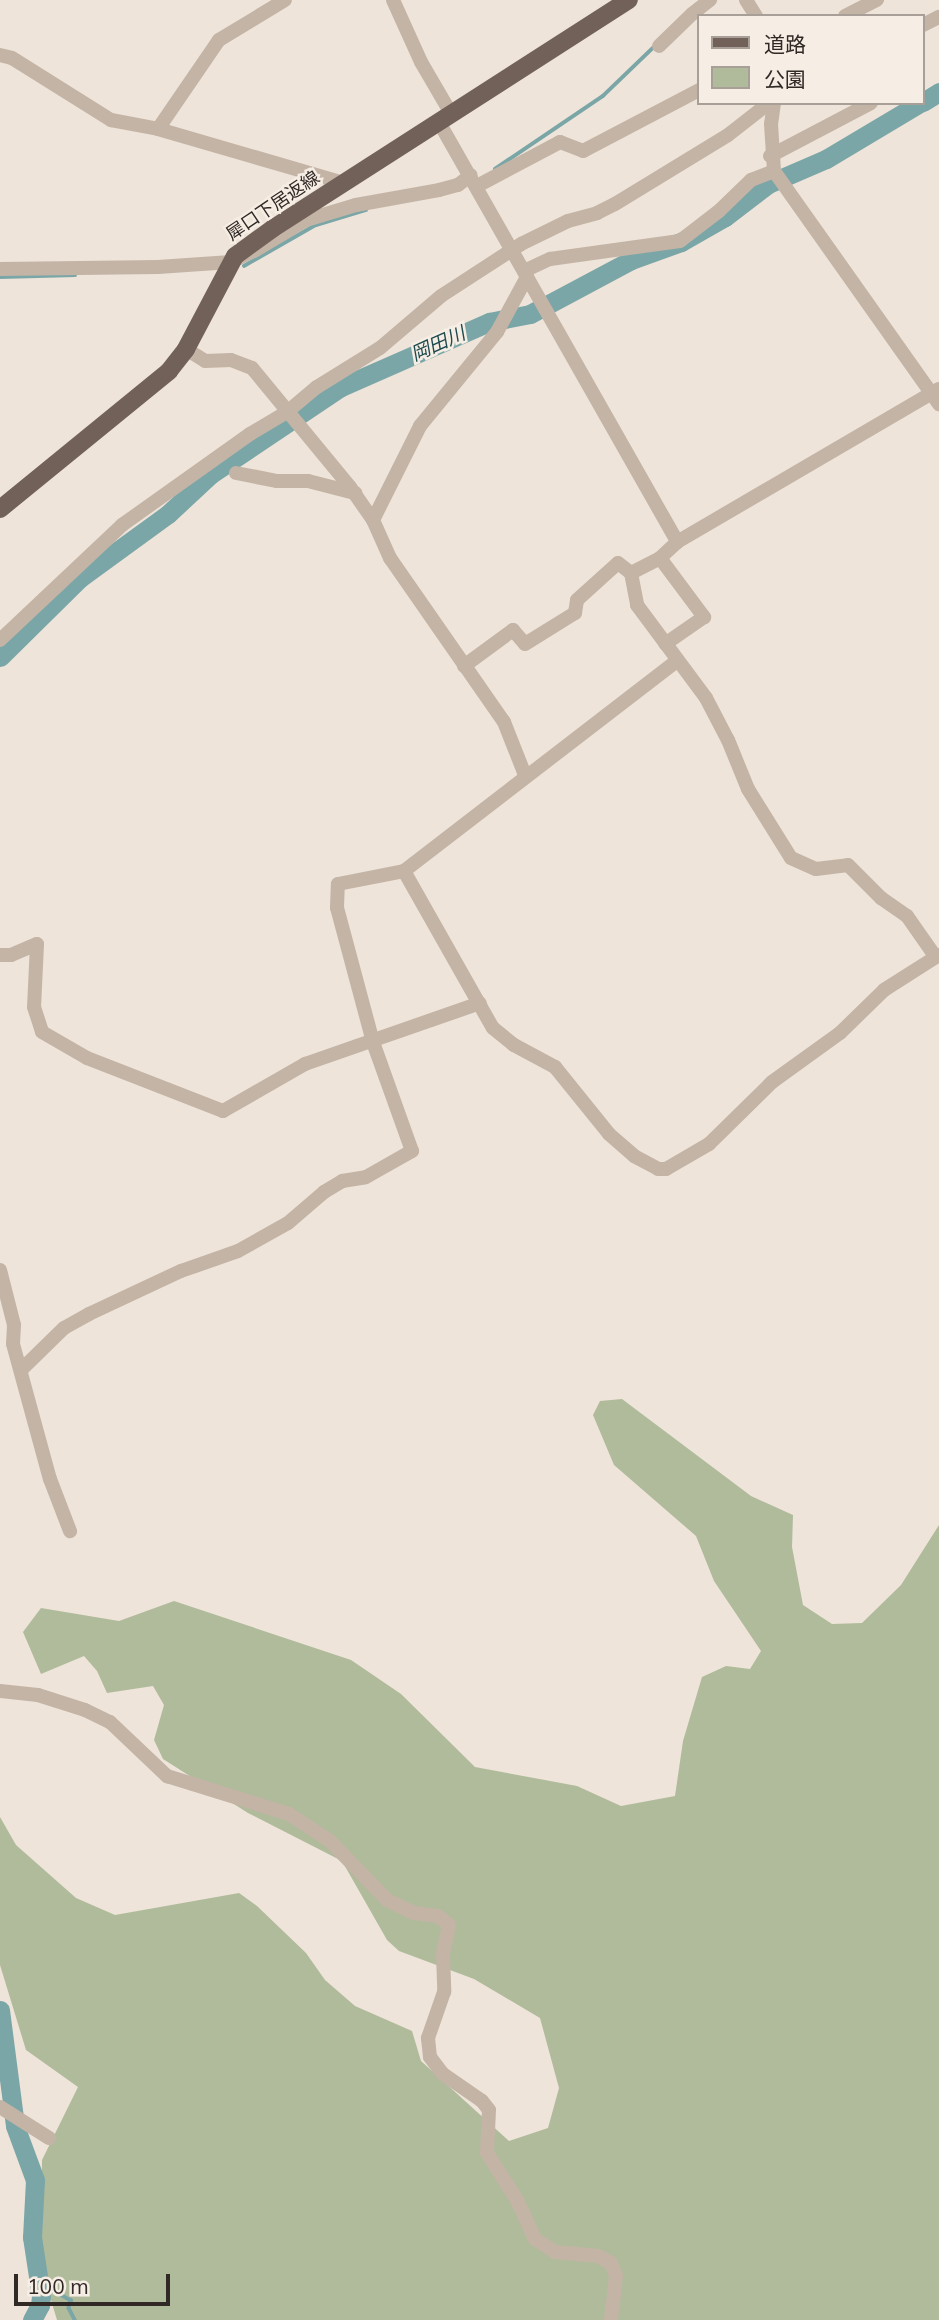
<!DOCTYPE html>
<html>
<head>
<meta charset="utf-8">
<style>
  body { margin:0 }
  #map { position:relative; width:939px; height:2320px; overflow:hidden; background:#eee4d9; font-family:Mulish,"Noto Sans JP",sans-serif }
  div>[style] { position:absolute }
  .green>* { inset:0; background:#b0bb9b }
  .stream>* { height:3.5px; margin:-1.75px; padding:0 1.75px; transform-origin:1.75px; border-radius:1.75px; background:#7ba6a7 }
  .river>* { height:19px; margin:-9.5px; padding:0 9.5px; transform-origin:9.5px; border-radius:9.5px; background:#7ba6a7 }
  .minor>* { height:14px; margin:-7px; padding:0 7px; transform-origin:7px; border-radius:7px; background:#c4b4a6 }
  .major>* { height:18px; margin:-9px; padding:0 9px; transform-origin:9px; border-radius:9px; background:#726159 }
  span { translate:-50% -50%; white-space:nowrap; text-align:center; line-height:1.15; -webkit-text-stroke:5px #f6eee4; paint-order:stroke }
  .street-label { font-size:18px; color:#312926 }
  .water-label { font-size:19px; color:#204b4e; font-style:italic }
  .legend { position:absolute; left:697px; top:14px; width:228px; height:91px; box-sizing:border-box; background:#f6eee4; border:2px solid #a79f98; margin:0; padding:9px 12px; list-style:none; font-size:21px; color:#312926 }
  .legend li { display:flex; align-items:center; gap:14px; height:35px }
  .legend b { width:35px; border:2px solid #a79f98 }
  .scale { position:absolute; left:14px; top:2274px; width:156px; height:32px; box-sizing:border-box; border:4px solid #312926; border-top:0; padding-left:9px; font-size:21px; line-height:24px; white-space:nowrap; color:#312926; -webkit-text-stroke:5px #f6eee4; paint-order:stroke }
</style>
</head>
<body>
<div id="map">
  <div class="green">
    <div style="clip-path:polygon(622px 1399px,751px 1496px,793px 1515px,792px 1547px,803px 1605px,832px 1624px,862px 1623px,901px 1585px,939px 1525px,939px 2320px,57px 2320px,41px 2267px,42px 2160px,78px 2087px,26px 2050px,0 1965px,0 1817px,16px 1845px,76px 1898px,115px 1915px,239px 1893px,257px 1906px,306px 1953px,325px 1980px,355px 2006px,412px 2031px,421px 2061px,509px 2141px,548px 2128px,559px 2088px,540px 2018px,474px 1979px,399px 1951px,387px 1940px,342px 1861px,248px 1813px,163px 1759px,154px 1740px,164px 1705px,153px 1686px,107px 1693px,97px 1671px,84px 1656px,41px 1674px,23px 1632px,41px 1608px,119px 1621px,174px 1601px,351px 1660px,401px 1694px,475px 1767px,577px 1786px,621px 1806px,675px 1796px,683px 1741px,702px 1677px,726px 1666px,750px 1669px,761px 1651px,714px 1581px,696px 1536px,614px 1465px,593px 1415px,600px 1401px)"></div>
  </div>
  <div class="stream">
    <div style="left:495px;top:169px;width:130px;rotate:-34.1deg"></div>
    <div style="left:603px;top:96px;width:72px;rotate:-43.9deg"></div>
    <div style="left:244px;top:266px;width:83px;rotate:-29.7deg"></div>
    <div style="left:316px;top:225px;width:52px;rotate:-16.7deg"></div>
    <div style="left:0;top:277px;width:75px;rotate:-1.5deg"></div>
    <div style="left:38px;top:2282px;width:38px;rotate:29deg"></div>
    <div style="left:71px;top:2300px;width:8px;rotate:104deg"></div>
    <div style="left:69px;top:2308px;width:13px;rotate:63deg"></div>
  </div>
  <div class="river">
    <div style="left:923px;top:102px;width:19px;rotate:-32deg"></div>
    <div style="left:0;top:657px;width:112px;rotate:-44.6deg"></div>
    <div style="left:80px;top:578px;width:109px;rotate:-36deg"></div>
    <div style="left:168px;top:514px;width:59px;rotate:-42.9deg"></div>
    <div style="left:211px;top:474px;width:156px;rotate:-33.8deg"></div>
    <div style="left:341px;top:387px;width:162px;rotate:-23.7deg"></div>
    <div style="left:489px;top:322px;width:42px;rotate:-11deg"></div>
    <div style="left:530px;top:314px;width:115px;rotate:-28.1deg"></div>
    <div style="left:631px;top:260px;width:53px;rotate:-19.8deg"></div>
    <div style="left:681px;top:242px;width:51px;rotate:-29.6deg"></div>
    <div style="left:725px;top:217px;width:54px;rotate:-37.5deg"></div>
    <div style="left:768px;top:184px;width:63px;rotate:-23.3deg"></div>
    <div style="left:826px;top:159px;width:109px;rotate:-30.8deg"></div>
    <div style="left:0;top:2010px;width:117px;rotate:82.6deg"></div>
    <div style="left:15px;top:2126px;width:58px;rotate:69.7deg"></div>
    <div style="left:35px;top:2180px;width:57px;rotate:93deg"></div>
    <div style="left:32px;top:2237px;width:60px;rotate:81.3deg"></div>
    <div style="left:41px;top:2296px;width:9px;rotate:96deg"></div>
    <div style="left:40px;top:2305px;width:17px;rotate:118deg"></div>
  </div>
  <div class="minor">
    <div style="left:393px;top:0;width:68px;rotate:65.7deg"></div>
    <div style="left:421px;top:62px;width:61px;rotate:59.7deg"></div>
    <div style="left:746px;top:0;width:19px;rotate:58deg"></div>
    <div style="left:845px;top:16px;width:36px;rotate:-27deg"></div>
    <div style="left:923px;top:25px;width:18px;rotate:-27deg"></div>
    <div style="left:659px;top:46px;width:46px;rotate:-44.1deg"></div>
    <div style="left:692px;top:14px;width:23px;rotate:-38deg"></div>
    <div style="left:0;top:55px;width:12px;rotate:14deg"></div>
    <div style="left:12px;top:58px;width:117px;rotate:32.1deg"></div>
    <div style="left:111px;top:120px;width:48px;rotate:10.8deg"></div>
    <div style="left:158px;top:129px;width:194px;rotate:16.2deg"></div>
    <div style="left:774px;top:103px;width:21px;rotate:98deg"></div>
    <div style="left:771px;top:124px;width:47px;rotate:86.3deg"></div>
    <div style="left:774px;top:171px;width:286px;rotate:54.7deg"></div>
    <div style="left:440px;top:124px;width:481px;rotate:60.4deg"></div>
    <div style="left:158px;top:129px;width:108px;rotate:-55.6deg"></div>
    <div style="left:219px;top:40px;width:77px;rotate:-31.2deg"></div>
    <div style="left:770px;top:156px;width:114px;rotate:-27.7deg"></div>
    <div style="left:477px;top:186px;width:94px;rotate:-27.9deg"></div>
    <div style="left:560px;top:142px;width:25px;rotate:21deg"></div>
    <div style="left:583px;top:151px;width:131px;rotate:-27.7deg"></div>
    <div style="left:0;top:269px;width:158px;rotate:-0.7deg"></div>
    <div style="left:158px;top:267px;width:73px;rotate:-3.9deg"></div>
    <div style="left:231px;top:262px;width:25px;rotate:-26deg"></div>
    <div style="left:254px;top:251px;width:61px;rotate:-30.8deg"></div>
    <div style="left:306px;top:220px;width:52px;rotate:-16.7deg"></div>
    <div style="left:356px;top:205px;width:84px;rotate:-10.2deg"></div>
    <div style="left:439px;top:190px;width:20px;rotate:-15deg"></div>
    <div style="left:458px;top:185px;width:16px;rotate:-38deg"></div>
    <div style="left:524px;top:271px;width:29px;rotate:-25deg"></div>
    <div style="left:550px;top:259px;width:131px;rotate:-7.9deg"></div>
    <div style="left:680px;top:241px;width:49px;rotate:-37.6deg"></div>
    <div style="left:719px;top:211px;width:45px;rotate:-44.1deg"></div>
    <div style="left:751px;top:180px;width:25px;rotate:-21deg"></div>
    <div style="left:186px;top:349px;width:22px;rotate:32deg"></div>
    <div style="left:205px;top:361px;width:26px;rotate:-2deg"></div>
    <div style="left:231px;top:360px;width:22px;rotate:21deg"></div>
    <div style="left:252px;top:368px;width:154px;rotate:50.5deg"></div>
    <div style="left:350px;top:487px;width:40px;rotate:55.1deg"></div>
    <div style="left:373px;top:520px;width:42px;rotate:65.9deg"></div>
    <div style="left:390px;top:558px;width:200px;rotate:55.2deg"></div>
    <div style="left:504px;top:722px;width:57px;rotate:68.4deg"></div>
    <div style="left:236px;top:473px;width:42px;rotate:11deg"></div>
    <div style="left:277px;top:481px;width:31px"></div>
    <div style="left:308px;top:481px;width:49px;rotate:14.3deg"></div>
    <div style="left:373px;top:520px;width:105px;rotate:-63.4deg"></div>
    <div style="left:420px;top:426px;width:122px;rotate:-50.7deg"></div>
    <div style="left:497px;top:332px;width:63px;rotate:-61.4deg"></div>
    <div style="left:660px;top:558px;width:74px;rotate:53.3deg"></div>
    <div style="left:704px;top:617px;width:47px;rotate:145.3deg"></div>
    <div style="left:631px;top:573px;width:33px;rotate:-27deg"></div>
    <div style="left:660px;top:558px;width:23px;rotate:-43deg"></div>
    <div style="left:677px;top:542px;width:303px;rotate:-30.3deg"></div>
    <div style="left:0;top:640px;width:168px;rotate:-43.3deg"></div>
    <div style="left:122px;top:525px;width:157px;rotate:-35.4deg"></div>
    <div style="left:250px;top:434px;width:43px;rotate:-30.7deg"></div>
    <div style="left:287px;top:412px;width:39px;rotate:-40deg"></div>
    <div style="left:317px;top:387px;width:74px;rotate:-31.8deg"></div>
    <div style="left:380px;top:348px;width:80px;rotate:-40.4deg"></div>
    <div style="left:441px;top:296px;width:95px;rotate:-33deg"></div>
    <div style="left:521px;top:244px;width:52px;rotate:-26.1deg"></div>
    <div style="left:568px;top:221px;width:30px;rotate:-15deg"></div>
    <div style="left:597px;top:213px;width:20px;rotate:-27deg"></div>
    <div style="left:615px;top:204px;width:132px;rotate:-31.4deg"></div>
    <div style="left:728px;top:135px;width:52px;rotate:-38deg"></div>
    <div style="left:464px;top:666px;width:61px;rotate:-36.3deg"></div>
    <div style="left:513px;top:630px;width:18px;rotate:49deg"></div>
    <div style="left:525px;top:644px;width:59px;rotate:-31.8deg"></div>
    <div style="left:575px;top:613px;width:13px;rotate:-81deg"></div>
    <div style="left:577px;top:600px;width:55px;rotate:-42.1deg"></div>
    <div style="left:618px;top:563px;width:16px;rotate:38deg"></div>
    <div style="left:631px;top:573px;width:33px;rotate:79deg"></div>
    <div style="left:637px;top:605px;width:116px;rotate:53.4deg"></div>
    <div style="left:706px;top:698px;width:47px;rotate:62.4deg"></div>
    <div style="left:728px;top:740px;width:53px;rotate:67.8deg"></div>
    <div style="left:748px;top:789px;width:81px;rotate:58.1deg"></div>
    <div style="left:791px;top:858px;width:27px;rotate:24deg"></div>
    <div style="left:816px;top:869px;width:32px;rotate:-7deg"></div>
    <div style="left:848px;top:865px;width:47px;rotate:45deg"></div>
    <div style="left:881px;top:898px;width:32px;rotate:35deg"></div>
    <div style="left:907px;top:916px;width:49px;rotate:55deg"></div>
    <div style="left:404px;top:871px;width:180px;rotate:60.5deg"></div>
    <div style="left:493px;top:1028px;width:27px;rotate:39deg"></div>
    <div style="left:514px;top:1045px;width:47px;rotate:28.2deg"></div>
    <div style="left:555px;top:1067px;width:86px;rotate:51.1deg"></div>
    <div style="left:609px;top:1134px;width:33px;rotate:41deg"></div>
    <div style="left:634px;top:1156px;width:27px;rotate:28deg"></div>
    <div style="left:658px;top:1169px;width:8px"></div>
    <div style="left:666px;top:1169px;width:50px;rotate:-30.2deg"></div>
    <div style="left:709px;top:1144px;width:88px;rotate:-44.5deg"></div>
    <div style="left:772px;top:1082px;width:84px;rotate:-35.8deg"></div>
    <div style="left:840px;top:1033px;width:62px;rotate:-44.3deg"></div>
    <div style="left:884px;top:990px;width:65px;rotate:-32.5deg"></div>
    <div style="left:0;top:955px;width:11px"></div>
    <div style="left:11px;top:955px;width:28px;rotate:-23deg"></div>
    <div style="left:37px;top:944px;width:63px;rotate:92.7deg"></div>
    <div style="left:34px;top:1007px;width:26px;rotate:72deg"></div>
    <div style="left:42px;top:1032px;width:52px;rotate:30deg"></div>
    <div style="left:87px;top:1058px;width:146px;rotate:21.3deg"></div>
    <div style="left:223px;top:1111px;width:95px;rotate:-29.8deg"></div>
    <div style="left:305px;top:1064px;width:185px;rotate:-19.2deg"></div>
    <div style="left:0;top:1270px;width:57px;rotate:75.7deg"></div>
    <div style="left:14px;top:1325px;width:19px;rotate:93deg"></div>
    <div style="left:13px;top:1344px;width:140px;rotate:74.7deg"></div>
    <div style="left:50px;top:1479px;width:56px;rotate:69deg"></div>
    <div style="left:21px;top:1370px;width:60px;rotate:-44.3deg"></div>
    <div style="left:64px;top:1328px;width:29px;rotate:-29deg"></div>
    <div style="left:89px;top:1314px;width:102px;rotate:-25.1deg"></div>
    <div style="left:181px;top:1271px;width:60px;rotate:-19.3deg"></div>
    <div style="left:238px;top:1251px;width:57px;rotate:-29.2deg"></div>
    <div style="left:288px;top:1223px;width:48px;rotate:-40.7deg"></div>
    <div style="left:324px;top:1192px;width:21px;rotate:-31deg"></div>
    <div style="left:342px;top:1181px;width:24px;rotate:-9deg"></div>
    <div style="left:366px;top:1177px;width:53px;rotate:-29.5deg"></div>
    <div style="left:412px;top:1151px;width:116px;rotate:-109.7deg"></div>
    <div style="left:373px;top:1042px;width:139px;rotate:-105deg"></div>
    <div style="left:337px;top:908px;width:24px;rotate:-88deg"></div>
    <div style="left:338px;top:884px;width:67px;rotate:-11.1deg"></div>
    <div style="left:404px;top:871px;width:344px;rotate:-37.6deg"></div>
    <div style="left:0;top:1691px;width:38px;rotate:6deg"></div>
    <div style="left:38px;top:1695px;width:49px;rotate:17.7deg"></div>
    <div style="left:85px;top:1710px;width:28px;rotate:26deg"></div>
    <div style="left:110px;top:1722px;width:79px;rotate:43.5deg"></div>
    <div style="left:167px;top:1776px;width:128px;rotate:17.3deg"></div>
    <div style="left:289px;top:1814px;width:49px;rotate:33.4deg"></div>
    <div style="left:330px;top:1841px;width:82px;rotate:46deg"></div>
    <div style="left:387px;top:1900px;width:30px;rotate:26deg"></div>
    <div style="left:414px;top:1913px;width:24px;rotate:7deg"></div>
    <div style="left:438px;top:1916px;width:14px;rotate:39deg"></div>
    <div style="left:449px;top:1925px;width:30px;rotate:102deg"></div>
    <div style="left:443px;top:1954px;width:38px;rotate:88deg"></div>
    <div style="left:444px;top:1992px;width:49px;rotate:109.2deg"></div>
    <div style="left:428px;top:2038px;width:19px;rotate:84deg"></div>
    <div style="left:430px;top:2057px;width:21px;rotate:53deg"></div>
    <div style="left:443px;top:2074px;width:47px;rotate:34.7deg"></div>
    <div style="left:482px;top:2101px;width:11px;rotate:52deg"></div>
    <div style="left:489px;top:2110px;width:43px;rotate:92.7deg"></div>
    <div style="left:487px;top:2153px;width:56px;rotate:57.4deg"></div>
    <div style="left:517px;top:2200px;width:43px;rotate:65.2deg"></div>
    <div style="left:535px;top:2239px;width:24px;rotate:33deg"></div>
    <div style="left:555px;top:2252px;width:43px;rotate:5.3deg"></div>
    <div style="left:598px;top:2256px;width:15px;rotate:28deg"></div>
    <div style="left:611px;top:2263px;width:14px;rotate:69deg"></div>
    <div style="left:616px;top:2276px;width:44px;rotate:96.5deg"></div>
    <div style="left:0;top:2107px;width:58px;rotate:32.3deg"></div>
  </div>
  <div class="major">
    <div style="left:0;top:509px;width:218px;rotate:-39.2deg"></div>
    <div style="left:169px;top:371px;width:28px;rotate:-52deg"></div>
    <div style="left:186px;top:349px;width:105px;rotate:-62.2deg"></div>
    <div style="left:235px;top:256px;width:46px;rotate:-36.1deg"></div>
    <div style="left:272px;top:229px;width:424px;rotate:-32.7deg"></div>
  </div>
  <div class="street-label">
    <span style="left:273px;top:206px;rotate:-34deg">犀口下居返線</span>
  </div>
  <div class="water-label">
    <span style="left:438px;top:344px;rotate:-24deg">岡田川</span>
  </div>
  <ul class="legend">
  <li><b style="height:9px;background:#726159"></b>道路</li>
  <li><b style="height:19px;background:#b0bb9b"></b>公園</li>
  </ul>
  <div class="scale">100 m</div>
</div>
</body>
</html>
